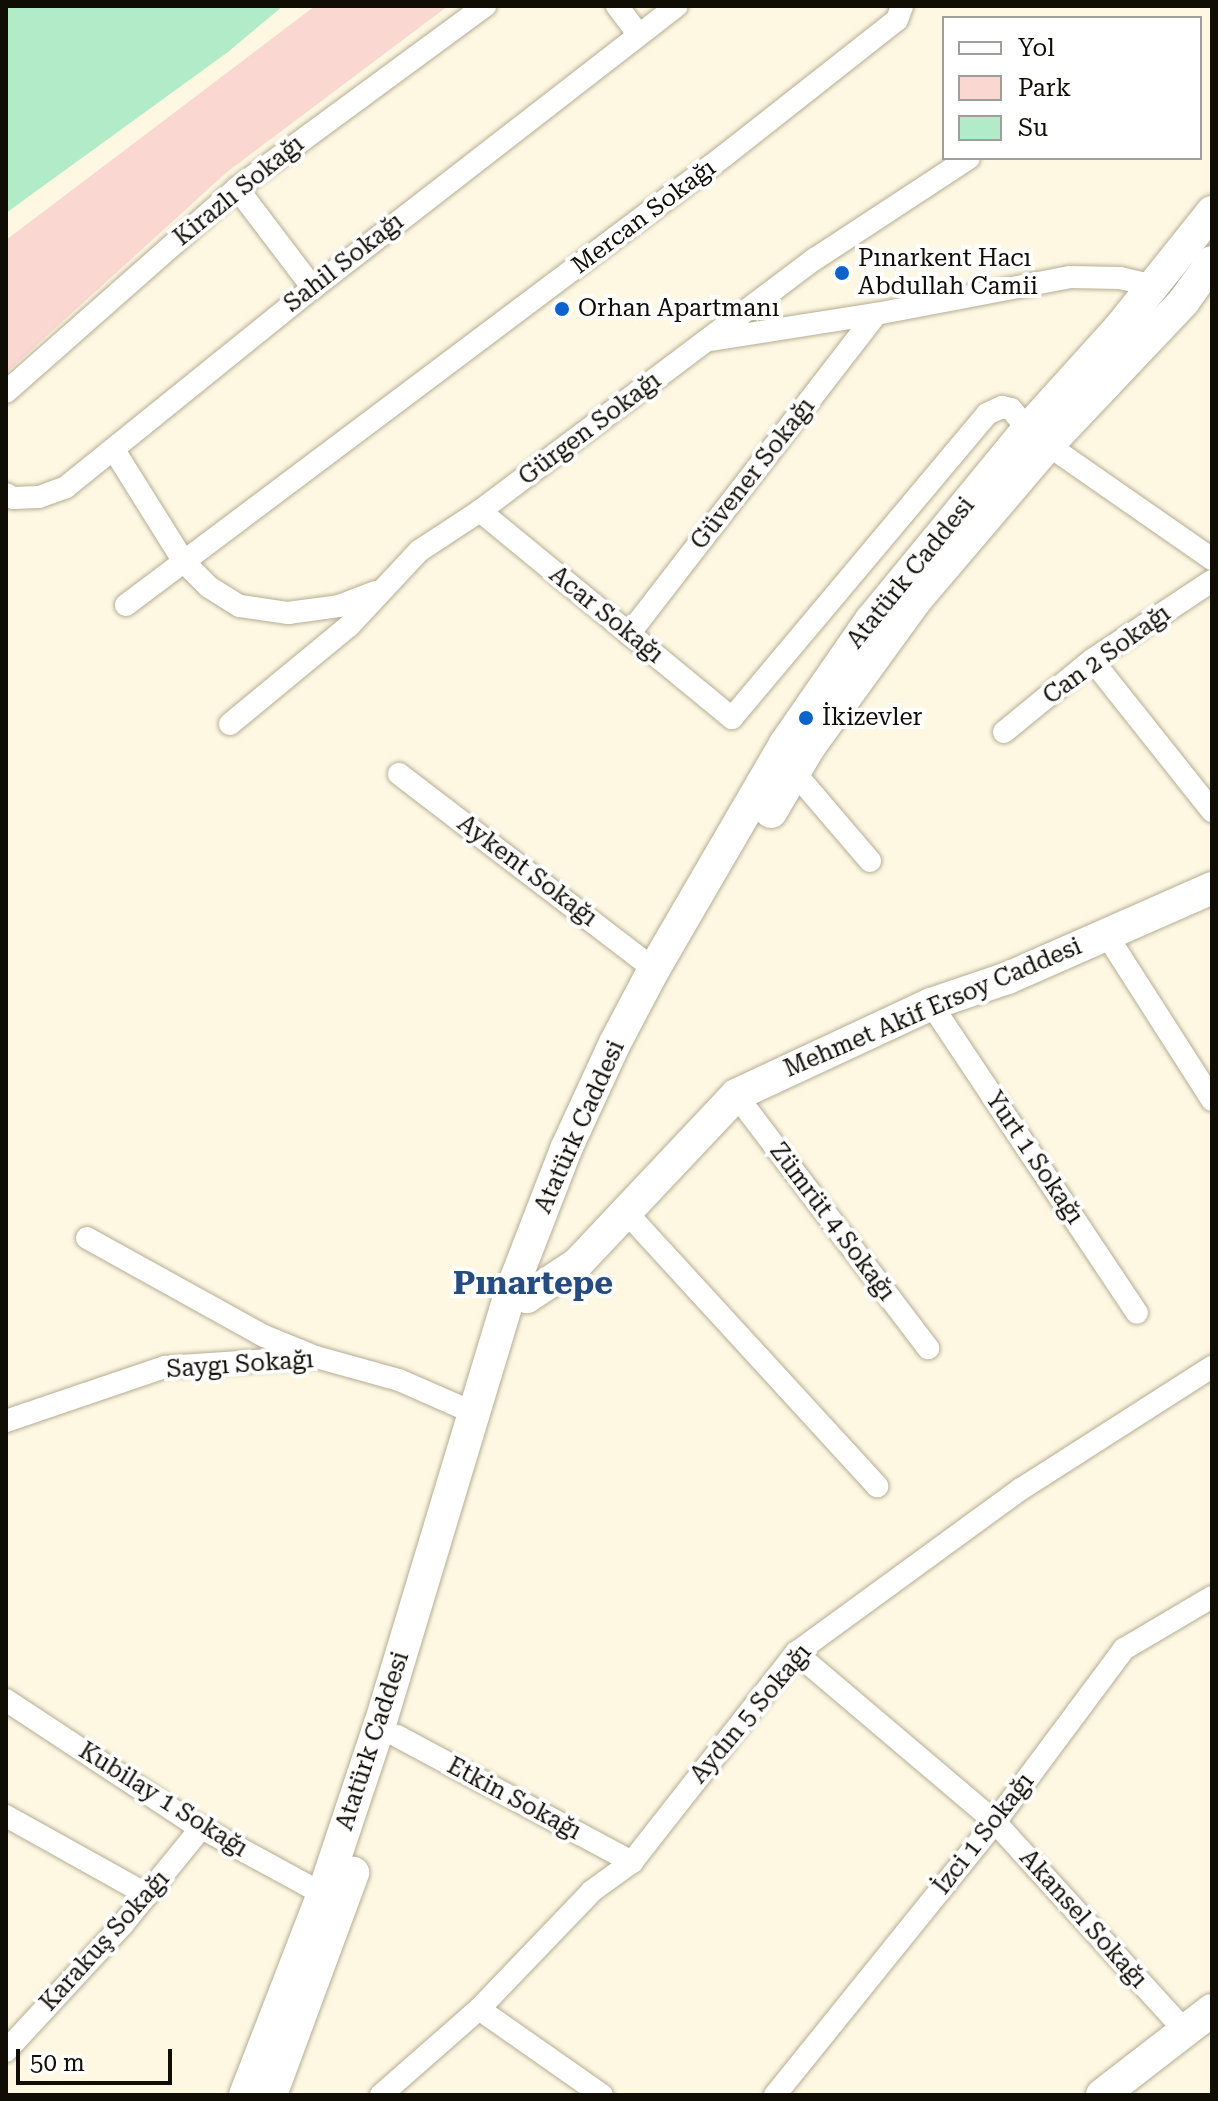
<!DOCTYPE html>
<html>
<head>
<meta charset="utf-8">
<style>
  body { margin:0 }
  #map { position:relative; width:1218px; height:2101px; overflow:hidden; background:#fef8e3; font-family:"Roboto Serif",serif }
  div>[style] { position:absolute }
  .green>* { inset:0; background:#fbd7d2 }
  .water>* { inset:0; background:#b1ebc8 }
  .roads { filter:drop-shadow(0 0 2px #b5ad94) drop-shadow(0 0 2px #b5ad94) }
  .street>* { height:22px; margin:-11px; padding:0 11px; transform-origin:11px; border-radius:11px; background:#fff }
  .secondary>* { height:32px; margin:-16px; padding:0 16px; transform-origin:16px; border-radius:16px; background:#fff }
  .dots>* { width:22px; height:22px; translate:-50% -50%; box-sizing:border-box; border:4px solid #fff; border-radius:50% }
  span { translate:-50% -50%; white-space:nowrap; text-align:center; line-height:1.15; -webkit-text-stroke:8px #fff; paint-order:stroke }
  .street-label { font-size:24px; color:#100d05 }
  .poi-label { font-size:24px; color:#100d05 }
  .left { translate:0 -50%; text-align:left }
  .district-label { font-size:32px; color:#254b81; font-weight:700 }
  .frame { position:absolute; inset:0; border:8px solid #100d05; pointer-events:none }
  .legend { position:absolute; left:942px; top:16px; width:260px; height:144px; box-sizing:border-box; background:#fff; border:2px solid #9f9e9b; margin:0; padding:10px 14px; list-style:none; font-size:24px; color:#100d05 }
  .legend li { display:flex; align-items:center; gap:16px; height:40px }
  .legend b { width:40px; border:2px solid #9f9e9b }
  .scale { position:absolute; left:16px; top:2049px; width:156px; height:36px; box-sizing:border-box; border:4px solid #100d05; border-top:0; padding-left:10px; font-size:24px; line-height:28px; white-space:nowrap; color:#100d05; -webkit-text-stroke:6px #fff; paint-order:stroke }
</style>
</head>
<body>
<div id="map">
  <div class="green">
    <div style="clip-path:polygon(315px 6px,448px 6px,227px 172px,6px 373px,6px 240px)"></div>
  </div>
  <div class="water">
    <div style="clip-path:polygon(6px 6px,283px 6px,228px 52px,6px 213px)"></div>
  </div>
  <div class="roads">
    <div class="street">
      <div style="left:617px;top:6px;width:34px;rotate:53deg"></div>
      <div style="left:237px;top:188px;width:126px;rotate:52.8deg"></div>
      <div style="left:711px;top:340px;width:167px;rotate:-9deg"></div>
      <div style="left:876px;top:314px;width:197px;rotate:-10.8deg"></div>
      <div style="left:1070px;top:277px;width:50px;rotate:1.1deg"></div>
      <div style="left:1120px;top:278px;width:36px;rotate:13deg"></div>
      <div style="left:6px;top:392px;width:308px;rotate:-41.4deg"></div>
      <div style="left:237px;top:188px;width:308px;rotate:-36.3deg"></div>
      <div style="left:1048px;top:445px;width:200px;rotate:34.8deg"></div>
      <div style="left:114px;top:450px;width:132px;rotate:58deg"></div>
      <div style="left:184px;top:562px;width:35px;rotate:45deg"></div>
      <div style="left:209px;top:587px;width:36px;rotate:32deg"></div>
      <div style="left:240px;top:606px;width:49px;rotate:8.3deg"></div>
      <div style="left:288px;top:613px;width:51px;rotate:-7.8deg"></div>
      <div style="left:339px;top:606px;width:39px;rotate:-21deg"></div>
      <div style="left:6px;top:494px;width:8px;rotate:30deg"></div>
      <div style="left:13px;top:498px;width:26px;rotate:-2deg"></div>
      <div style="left:39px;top:497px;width:29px;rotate:-20deg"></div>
      <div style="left:66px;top:487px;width:317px;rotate:-38.9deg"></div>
      <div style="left:313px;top:288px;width:460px;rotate:-37.8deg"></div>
      <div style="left:480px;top:511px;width:326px;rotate:39.4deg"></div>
      <div style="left:732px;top:718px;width:397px;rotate:-50deg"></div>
      <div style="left:987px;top:414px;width:17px;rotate:-25deg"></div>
      <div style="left:1002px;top:407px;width:9px;rotate:13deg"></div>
      <div style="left:1011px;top:409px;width:26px;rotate:50deg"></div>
      <div style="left:126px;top:605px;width:748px;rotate:-36.9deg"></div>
      <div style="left:724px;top:156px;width:220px;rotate:-38.2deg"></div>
      <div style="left:897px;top:20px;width:15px;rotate:-70deg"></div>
      <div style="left:629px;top:634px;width:404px;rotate:-52.3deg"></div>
      <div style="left:1092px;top:660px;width:193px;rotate:51.5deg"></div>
      <div style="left:230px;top:724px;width:154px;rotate:-39.5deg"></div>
      <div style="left:349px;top:626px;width:103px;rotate:-47deg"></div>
      <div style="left:419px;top:551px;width:73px;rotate:-33.3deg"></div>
      <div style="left:480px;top:511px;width:419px;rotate:-37deg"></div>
      <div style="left:815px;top:259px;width:184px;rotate:-33.3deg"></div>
      <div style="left:1004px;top:732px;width:114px;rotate:-39.3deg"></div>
      <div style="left:1092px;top:660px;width:144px;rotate:-33.4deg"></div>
      <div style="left:794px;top:772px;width:117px;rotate:49.5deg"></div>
      <div style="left:399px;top:774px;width:321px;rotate:37.4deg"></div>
      <div style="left:1106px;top:934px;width:197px;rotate:57.4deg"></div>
      <div style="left:931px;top:1004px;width:371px;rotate:56.3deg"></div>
      <div style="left:736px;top:1095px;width:318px;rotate:52.8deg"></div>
      <div style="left:626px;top:1212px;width:372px;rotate:47.5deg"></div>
      <div style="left:87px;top:1238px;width:202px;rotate:29deg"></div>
      <div style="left:264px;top:1336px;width:51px;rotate:22deg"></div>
      <div style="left:6px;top:1421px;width:168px;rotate:-18.8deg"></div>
      <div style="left:165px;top:1367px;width:151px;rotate:-3.8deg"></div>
      <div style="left:316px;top:1357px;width:86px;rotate:15.5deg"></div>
      <div style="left:399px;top:1380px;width:80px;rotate:23.7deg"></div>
      <div style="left:796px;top:1653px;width:261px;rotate:40.3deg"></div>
      <div style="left:995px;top:1822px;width:282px;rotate:47.7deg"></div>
      <div style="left:6px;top:1700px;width:222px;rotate:33.4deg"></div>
      <div style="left:191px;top:1822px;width:150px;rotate:28.6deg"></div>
      <div style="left:397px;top:1736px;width:267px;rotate:28.2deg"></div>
      <div style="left:6px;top:1816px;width:162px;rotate:29.1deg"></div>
      <div style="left:479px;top:2009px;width:150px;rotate:35deg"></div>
      <div style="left:6px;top:2051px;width:173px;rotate:-47.3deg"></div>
      <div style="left:123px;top:1924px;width:124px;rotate:-50.9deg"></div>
      <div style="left:381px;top:2095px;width:130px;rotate:-41.3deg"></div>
      <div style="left:479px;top:2009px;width:163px;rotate:-46.2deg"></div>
      <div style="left:592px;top:1891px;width:49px;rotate:-35.9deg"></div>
      <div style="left:632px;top:1862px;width:266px;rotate:-51.9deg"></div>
      <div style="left:796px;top:1653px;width:278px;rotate:-36.1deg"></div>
      <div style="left:1021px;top:1489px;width:227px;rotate:-32.6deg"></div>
      <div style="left:775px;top:2095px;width:351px;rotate:-51.1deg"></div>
      <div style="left:995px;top:1822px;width:216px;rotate:-53.3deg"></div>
      <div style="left:1124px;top:1649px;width:102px;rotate:-30.6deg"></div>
    </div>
    <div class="secondary">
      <div style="left:771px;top:812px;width:77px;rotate:-59.4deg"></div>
      <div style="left:810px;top:746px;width:180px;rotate:-54deg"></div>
      <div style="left:916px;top:600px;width:204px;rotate:-49.6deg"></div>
      <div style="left:1048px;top:445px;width:198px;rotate:-46.6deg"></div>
      <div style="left:1184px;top:301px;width:48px;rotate:-54.3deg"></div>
      <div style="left:511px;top:1291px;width:17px;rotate:21deg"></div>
      <div style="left:527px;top:1297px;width:60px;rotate:-33.4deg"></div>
      <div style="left:577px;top:1264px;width:232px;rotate:-46.7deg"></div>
      <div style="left:736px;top:1095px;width:215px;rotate:-25deg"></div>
      <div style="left:931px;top:1004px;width:81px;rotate:-18.7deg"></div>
      <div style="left:1008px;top:978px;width:223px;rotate:-23.8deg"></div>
      <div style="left:245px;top:2095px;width:216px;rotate:-68.8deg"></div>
      <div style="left:323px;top:1894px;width:182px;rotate:-71.5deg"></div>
      <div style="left:381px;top:1721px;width:449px;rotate:-73.2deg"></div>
      <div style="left:511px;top:1291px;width:152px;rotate:-68.8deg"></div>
      <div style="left:566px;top:1149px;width:117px;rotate:-65.2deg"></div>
      <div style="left:615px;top:1043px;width:84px;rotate:-62.2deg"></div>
      <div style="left:654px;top:969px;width:260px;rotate:-59.8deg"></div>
      <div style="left:785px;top:744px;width:151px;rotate:-55.3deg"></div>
      <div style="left:871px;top:620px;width:247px;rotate:-50.6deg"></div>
      <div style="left:1028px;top:429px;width:139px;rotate:-47.9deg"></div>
      <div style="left:1121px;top:326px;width:146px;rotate:-51.4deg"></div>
      <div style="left:271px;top:2095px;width:237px;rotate:-69.7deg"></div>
      <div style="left:1102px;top:2095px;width:139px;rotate:-37.7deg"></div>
    </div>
  </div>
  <div class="dots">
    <div style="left:842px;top:273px;background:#0d63cc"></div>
    <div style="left:562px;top:309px;background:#0d63cc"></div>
    <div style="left:806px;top:718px;background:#0d63cc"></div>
  </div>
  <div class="street-label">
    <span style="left:239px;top:191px;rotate:-39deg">Kirazlı Sokağı</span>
    <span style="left:644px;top:217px;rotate:-37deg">Mercan Sokağı</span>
    <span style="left:344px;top:263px;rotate:-38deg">Sahil Sokağı</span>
    <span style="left:590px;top:429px;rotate:-37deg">Gürgen Sokağı</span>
    <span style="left:753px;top:474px;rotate:-52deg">Güvener Sokağı</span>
    <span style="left:911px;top:573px;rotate:-51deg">Atatürk Caddesi</span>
    <span style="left:606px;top:615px;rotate:39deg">Acar Sokağı</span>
    <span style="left:1107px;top:655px;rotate:-36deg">Can 2 Sokağı</span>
    <span style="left:527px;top:871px;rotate:37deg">Aykent Sokağı</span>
    <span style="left:933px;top:1008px;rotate:-23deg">Mehmet Akif Ersoy Caddesi</span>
    <span style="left:580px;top:1127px;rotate:-66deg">Atatürk Caddesi</span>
    <span style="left:1034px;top:1158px;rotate:56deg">Yurt 1 Sokağı</span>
    <span style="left:832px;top:1222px;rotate:53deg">Zümrüt 4 Sokağı</span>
    <span style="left:240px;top:1365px;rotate:-4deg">Saygı Sokağı</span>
    <span style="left:751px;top:1714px;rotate:-50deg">Aydın 5 Sokağı</span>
    <span style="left:373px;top:1741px;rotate:-72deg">Atatürk Caddesi</span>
    <span style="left:514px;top:1799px;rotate:28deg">Etkin Sokağı</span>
    <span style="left:163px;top:1800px;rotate:32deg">Kubilay 1 Sokağı</span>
    <span style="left:984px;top:1834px;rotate:-52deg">İzci 1 Sokağı</span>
    <span style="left:1083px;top:1919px;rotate:48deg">Akansel Sokağı</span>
    <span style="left:105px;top:1941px;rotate:-48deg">Karakuş Sokağı</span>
  </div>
  <div class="poi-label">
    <span class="left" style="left:858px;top:273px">Pınarkent Hacı<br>Abdullah Camii</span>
    <span class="left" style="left:578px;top:309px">Orhan Apartmanı</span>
    <span class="left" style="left:822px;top:718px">İkizevler</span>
  </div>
  <div class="district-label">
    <span style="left:533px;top:1283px">Pınartepe</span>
  </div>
  <div class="frame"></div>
  <ul class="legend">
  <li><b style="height:10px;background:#fff"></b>Yol</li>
  <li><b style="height:22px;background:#fbd7d2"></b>Park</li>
  <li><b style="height:22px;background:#b1ebc8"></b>Su</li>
  </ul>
  <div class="scale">50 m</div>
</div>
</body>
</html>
